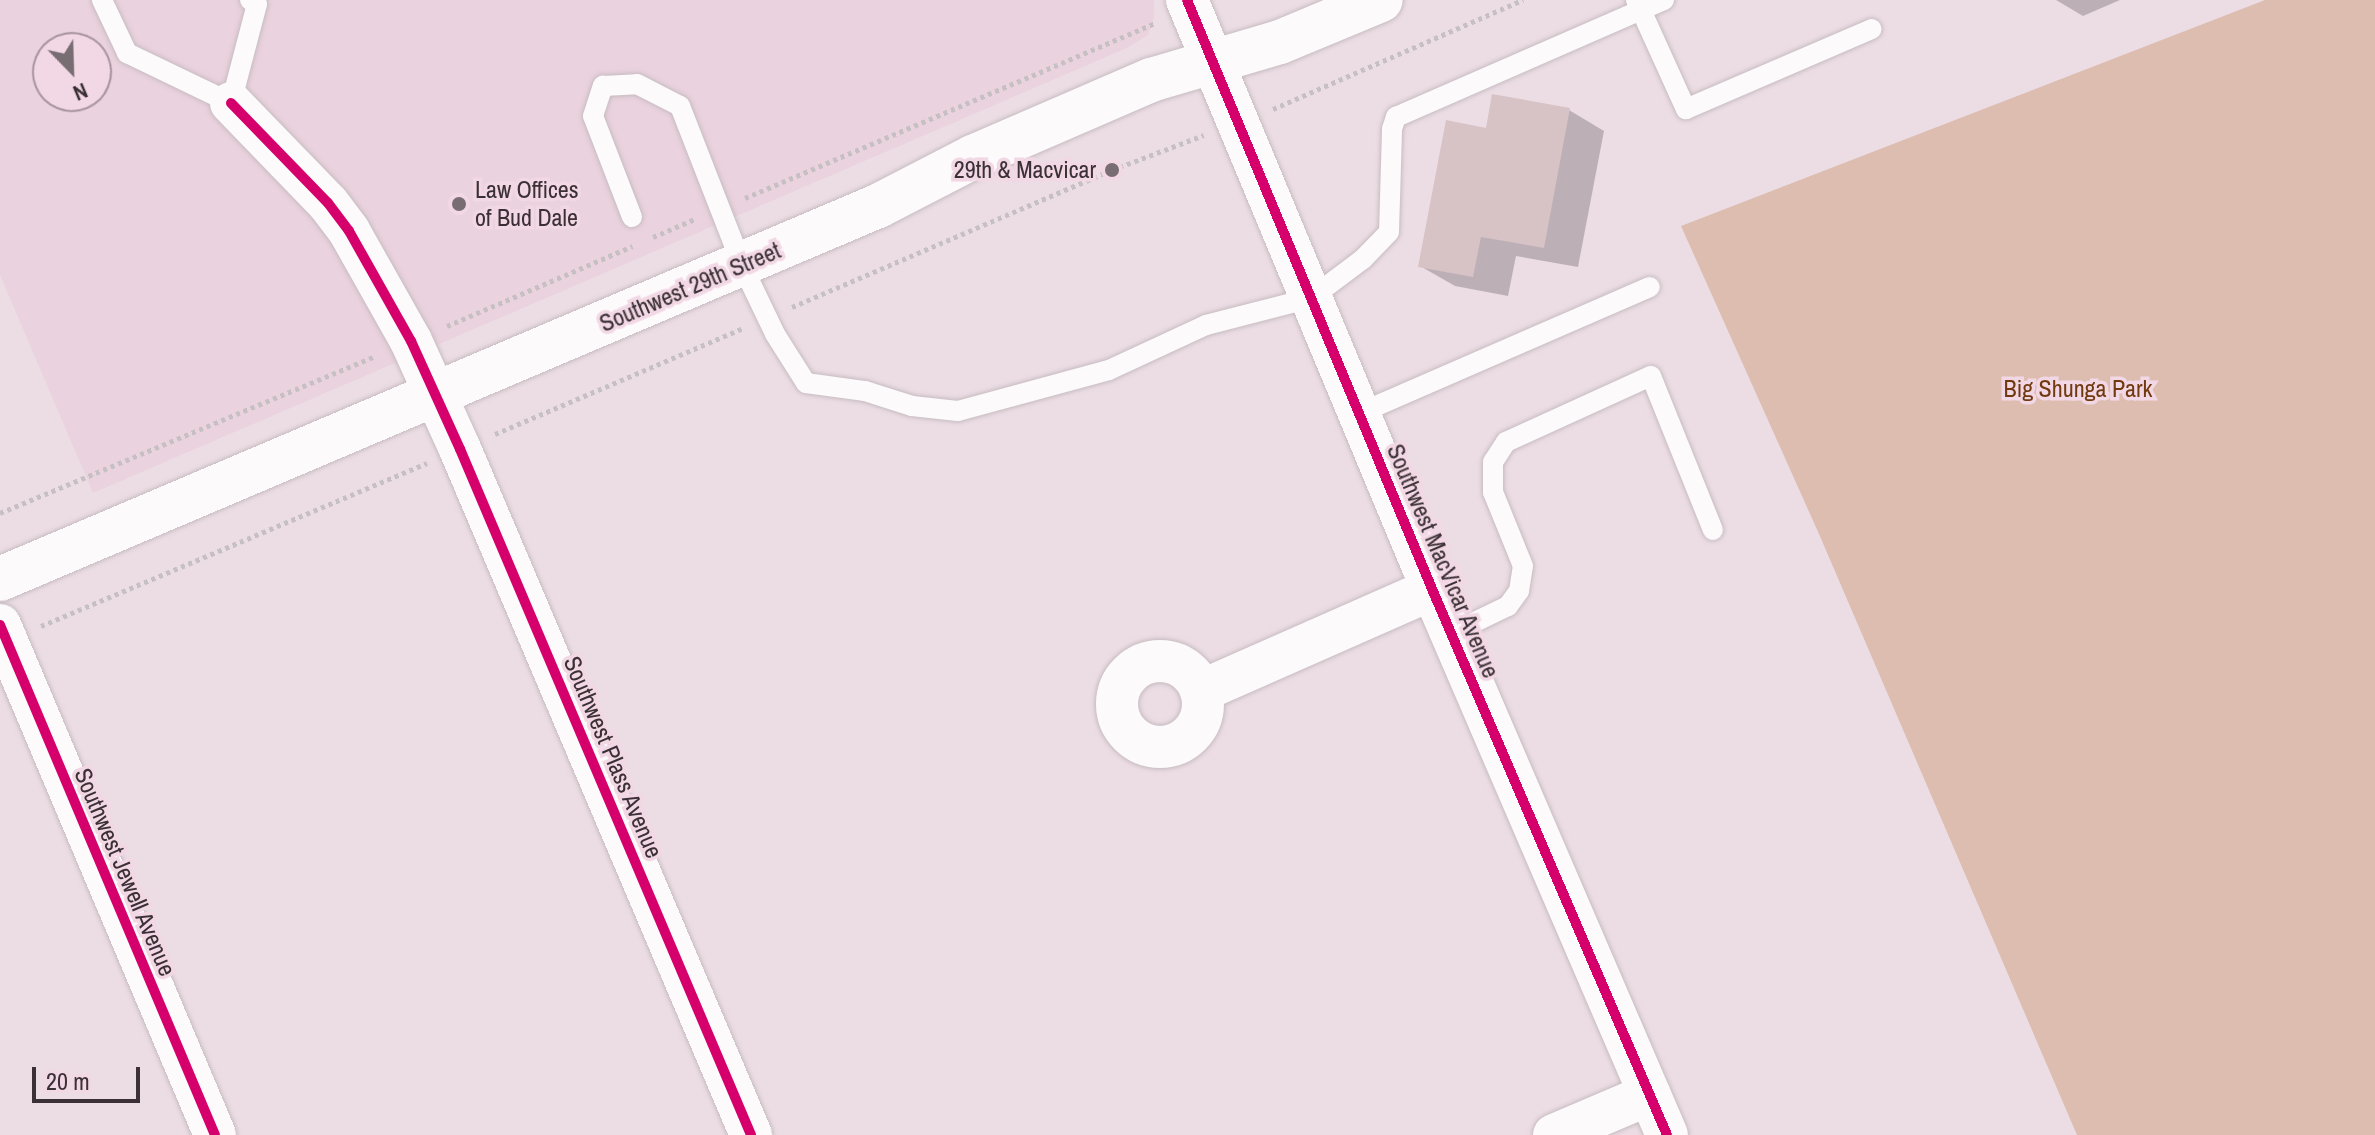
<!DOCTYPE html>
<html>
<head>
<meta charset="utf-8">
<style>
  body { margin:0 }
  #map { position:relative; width:2375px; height:1135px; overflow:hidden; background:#ecdde4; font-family:"Archivo Narrow",sans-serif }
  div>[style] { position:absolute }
  .built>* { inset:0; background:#ead2de }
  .green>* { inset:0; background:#dcbdb0 }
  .shadow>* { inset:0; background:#0003 }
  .building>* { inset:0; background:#d7c2c5 }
  .path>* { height:5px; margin-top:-2.5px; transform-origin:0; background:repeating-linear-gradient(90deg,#c6c0c2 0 4px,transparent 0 8px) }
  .roads { filter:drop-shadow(0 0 2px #c7bcc1) drop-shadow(0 0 2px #c7bcc1) }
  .lane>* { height:20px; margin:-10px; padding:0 10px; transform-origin:10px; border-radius:10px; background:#fcfafb }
  .street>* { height:42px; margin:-21px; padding:0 21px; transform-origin:21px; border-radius:21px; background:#fcfafb }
  .street>.ring { margin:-21px; padding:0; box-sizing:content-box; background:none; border:42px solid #fcfafb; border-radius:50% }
  .secondary>* { height:44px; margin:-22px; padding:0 22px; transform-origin:22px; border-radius:22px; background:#fcfafb }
  .cycleway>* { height:10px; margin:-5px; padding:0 5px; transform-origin:5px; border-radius:5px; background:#d6006c }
  .dots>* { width:22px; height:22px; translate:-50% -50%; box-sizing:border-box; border:4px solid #f2d7e4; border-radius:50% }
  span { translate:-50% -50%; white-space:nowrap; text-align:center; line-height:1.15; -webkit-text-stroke:7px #f2d7e4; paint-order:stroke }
  .poi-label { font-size:24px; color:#3a3035 }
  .right { translate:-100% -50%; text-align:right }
  .left { translate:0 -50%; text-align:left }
  .street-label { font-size:24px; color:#3a3035 }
  .park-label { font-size:24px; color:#703a0e }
  .north { position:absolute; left:32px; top:32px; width:80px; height:80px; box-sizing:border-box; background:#f2d7e4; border:2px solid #a8949e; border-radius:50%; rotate:157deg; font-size:22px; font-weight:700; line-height:32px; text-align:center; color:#3a3035 }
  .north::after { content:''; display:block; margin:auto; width:28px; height:36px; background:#786d72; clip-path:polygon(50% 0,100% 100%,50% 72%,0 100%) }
  .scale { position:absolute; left:32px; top:1067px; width:108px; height:36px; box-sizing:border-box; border:4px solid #3a3035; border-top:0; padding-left:10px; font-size:24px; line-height:28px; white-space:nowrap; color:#3a3035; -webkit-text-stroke:6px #f2d7e4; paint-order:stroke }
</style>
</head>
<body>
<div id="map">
  <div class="built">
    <div style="clip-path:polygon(evenodd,0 0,1154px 0,1154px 17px,1148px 35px,1127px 48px,93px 493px,0 275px,0 0,48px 48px,96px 48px,96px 96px,48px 96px,48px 48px)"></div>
  </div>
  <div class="green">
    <div style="clip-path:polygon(2265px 0,2375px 0,2375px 1135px,2077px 1135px,1819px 534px,1681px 226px)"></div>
  </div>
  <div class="shadow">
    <div style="clip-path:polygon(2056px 0,2120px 0,2083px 16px)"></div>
    <div style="clip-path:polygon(1569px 110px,1604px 131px,1578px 267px,1516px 256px,1508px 296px,1455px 286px,1420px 266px,1488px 130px)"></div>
  </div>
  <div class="building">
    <div style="clip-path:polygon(1492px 94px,1570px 108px,1544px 248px,1481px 237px,1473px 277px,1418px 267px,1446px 120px,1486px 128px)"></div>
  </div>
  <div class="path">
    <div style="left:1273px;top:109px;width:273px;rotate:-23.6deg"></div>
    <div style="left:745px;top:198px;width:446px;rotate:-23.1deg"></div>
    <div style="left:653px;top:237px;width:46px;rotate:-23.2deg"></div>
    <div style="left:792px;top:307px;width:348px;rotate:-23.2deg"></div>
    <div style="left:1112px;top:170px;width:98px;rotate:-20.8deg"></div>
    <div style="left:447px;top:326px;width:202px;rotate:-23.3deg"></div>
    <div style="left:495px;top:434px;width:270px;rotate:-23.1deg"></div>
    <div style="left:0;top:513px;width:407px;rotate:-22.7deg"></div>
    <div style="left:41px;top:626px;width:419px;rotate:-22.9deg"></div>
  </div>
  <div class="roads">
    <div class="lane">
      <div style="left:102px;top:0;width:59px;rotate:64.7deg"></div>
      <div style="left:127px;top:53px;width:115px;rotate:25.7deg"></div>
      <div style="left:231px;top:103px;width:102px;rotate:-75.3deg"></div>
      <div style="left:257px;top:4px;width:8px;rotate:-150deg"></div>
      <div style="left:1664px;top:0;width:25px;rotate:157deg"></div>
      <div style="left:1641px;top:10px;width:109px;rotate:65.6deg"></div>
      <div style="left:1686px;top:109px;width:202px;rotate:-23.3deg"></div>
      <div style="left:632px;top:217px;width:108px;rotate:-111.1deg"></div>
      <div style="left:593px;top:116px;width:32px;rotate:-72deg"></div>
      <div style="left:603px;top:86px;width:34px;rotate:-3deg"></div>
      <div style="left:637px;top:84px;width:48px;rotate:27.1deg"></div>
      <div style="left:680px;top:106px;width:171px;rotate:68.7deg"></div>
      <div style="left:742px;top:265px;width:76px;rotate:64.4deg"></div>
      <div style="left:775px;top:334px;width:58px;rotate:57.7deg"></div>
      <div style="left:806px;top:383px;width:60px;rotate:7.7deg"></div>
      <div style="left:865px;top:391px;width:49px;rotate:17.7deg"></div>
      <div style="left:912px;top:406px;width:46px;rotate:6.2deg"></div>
      <div style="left:958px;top:411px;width:156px;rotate:-15.2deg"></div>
      <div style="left:1109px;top:370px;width:107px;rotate:-24.9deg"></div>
      <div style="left:1206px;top:325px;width:108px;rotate:-14.4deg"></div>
      <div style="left:1311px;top:298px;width:65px;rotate:-36.9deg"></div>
      <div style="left:1363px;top:259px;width:37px;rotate:-46deg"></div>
      <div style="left:1389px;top:232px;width:103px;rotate:-88.3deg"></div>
      <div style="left:1392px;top:129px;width:13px;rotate:-72deg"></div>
      <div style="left:1396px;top:117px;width:267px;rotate:-23.6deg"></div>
      <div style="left:1641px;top:10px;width:11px;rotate:-117deg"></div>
      <div style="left:1360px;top:413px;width:316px;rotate:-23.5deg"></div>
      <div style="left:1452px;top:633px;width:62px;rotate:-25.7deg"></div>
      <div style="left:1508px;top:606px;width:19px;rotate:-54deg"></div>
      <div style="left:1519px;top:591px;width:25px;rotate:-81deg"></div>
      <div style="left:1523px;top:566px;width:80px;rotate:-112.1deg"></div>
      <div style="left:1493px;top:492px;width:30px;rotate:-90deg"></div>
      <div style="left:1493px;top:462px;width:24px;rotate:-57deg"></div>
      <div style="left:1506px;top:442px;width:159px;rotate:-24.5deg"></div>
      <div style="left:1651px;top:376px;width:166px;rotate:68.1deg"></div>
    </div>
    <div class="street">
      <div style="left:1187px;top:0;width:638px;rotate:67.41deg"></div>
      <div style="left:1432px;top:589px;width:594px;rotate:66.71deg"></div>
      <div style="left:231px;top:103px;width:139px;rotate:45.9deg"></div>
      <div style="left:328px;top:203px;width:35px;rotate:53deg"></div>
      <div style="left:349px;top:231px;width:126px;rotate:60.6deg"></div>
      <div style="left:411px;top:341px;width:119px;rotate:65.6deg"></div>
      <div style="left:460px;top:449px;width:745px;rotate:67.01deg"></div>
      <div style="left:0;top:625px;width:553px;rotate:67.14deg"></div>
      <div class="ring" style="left:1117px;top:661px;width:44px;height:44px"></div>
      <div style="left:1201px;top:691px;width:253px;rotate:-23.8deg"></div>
      <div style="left:1554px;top:1135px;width:104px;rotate:-23.1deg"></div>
    </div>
    <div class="secondary">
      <div style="left:0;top:579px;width:954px;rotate:-23.02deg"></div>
      <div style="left:878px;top:206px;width:107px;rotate:-27.3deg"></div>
      <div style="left:973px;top:157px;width:194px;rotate:-23.4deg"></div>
      <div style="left:1151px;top:80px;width:134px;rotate:-16.4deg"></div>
      <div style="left:1280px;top:42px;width:109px;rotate:-22.6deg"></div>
    </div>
  </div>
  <div class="cycleway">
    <div style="left:1187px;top:0;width:638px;rotate:67.41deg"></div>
    <div style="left:1432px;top:589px;width:594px;rotate:66.71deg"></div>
    <div style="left:231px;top:103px;width:139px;rotate:45.9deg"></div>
    <div style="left:328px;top:203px;width:35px;rotate:53deg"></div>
    <div style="left:349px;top:231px;width:126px;rotate:60.6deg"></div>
    <div style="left:411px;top:341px;width:119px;rotate:65.6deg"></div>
    <div style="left:460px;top:449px;width:745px;rotate:67.01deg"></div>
    <div style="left:0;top:625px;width:553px;rotate:67.14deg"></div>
  </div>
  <div class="dots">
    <div style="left:1112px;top:170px;background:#786d72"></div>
    <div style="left:459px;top:204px;background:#786d72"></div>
  </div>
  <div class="poi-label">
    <span class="right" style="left:1096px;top:170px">29th &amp; Macvicar</span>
    <span class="left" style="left:475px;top:204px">Law Offices<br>of Bud Dale</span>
  </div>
  <div class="street-label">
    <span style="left:690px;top:287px;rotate:-23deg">Southwest 29th Street</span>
    <span style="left:1443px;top:561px;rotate:67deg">Southwest MacVicar Avenue</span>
    <span style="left:613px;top:757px;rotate:67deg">Southwest Plass Avenue</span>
    <span style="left:125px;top:872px;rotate:67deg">Southwest Jewell Avenue</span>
  </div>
  <div class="park-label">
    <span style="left:2078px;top:389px">Big Shunga Park</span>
  </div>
  <div class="north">N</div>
  <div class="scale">20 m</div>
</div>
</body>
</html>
